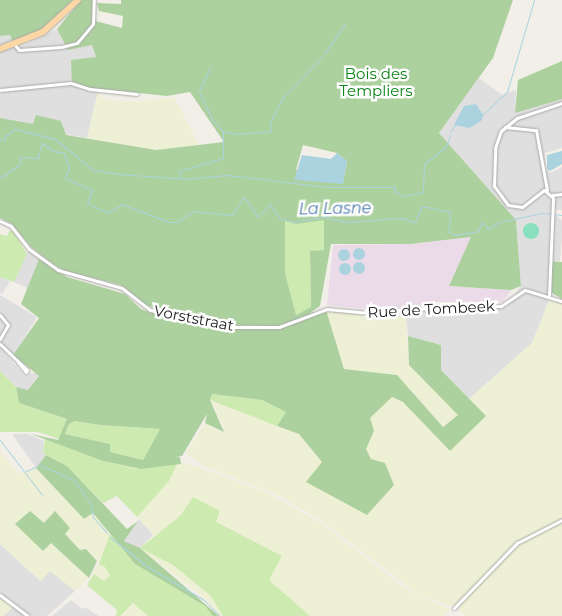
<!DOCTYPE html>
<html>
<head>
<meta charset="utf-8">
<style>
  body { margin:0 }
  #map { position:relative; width:562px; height:616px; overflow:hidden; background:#f2efe9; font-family:Montserrat,sans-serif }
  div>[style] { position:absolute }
  .residential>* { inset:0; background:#e0dfdf }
  .industrial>* { inset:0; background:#ebdbe8 }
  .farmland>* { inset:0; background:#eef0d5 }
  .grass>* { inset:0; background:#cdebb0 }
  .forest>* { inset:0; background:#add19e }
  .pitch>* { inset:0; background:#88e0be }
  .round { border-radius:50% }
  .water>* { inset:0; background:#aad3df }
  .stream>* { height:1px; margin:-0.5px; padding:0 0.5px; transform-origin:0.5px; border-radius:0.5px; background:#aad3df }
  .roads { filter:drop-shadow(0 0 1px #a9a9a9) drop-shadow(0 0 1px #a9a9a9) }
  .street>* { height:3px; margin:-1.5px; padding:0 1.5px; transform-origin:1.5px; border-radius:1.5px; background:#fff }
  .primary>* { height:5.5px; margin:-2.75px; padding:0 2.75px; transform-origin:2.75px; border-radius:2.75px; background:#fcd6a4 }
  span { translate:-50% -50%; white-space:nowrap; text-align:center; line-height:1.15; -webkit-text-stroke:5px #fff; paint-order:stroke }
  .park-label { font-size:15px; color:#0c8416 }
  .street-label { font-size:15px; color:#222 }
  .water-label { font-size:16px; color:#4a7aab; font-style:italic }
</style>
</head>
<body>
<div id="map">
  <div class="residential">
    <div style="clip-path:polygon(57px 29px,68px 50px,92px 44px,96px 58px,72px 60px,98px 91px,87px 138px,0 122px,0 36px,10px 35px,16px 49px)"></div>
    <div style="clip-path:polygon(479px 78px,502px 95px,516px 90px,515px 113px,562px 96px,562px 148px,545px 153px,546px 170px,551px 173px,562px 167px,562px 210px,553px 209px,552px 213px,562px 220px,562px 238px,560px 261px,552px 261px,552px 293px,532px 343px,469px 399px,441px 370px,441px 345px,408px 336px,405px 311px,439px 305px,507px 306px,521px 286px,516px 220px,439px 133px)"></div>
    <div style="clip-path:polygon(28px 251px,43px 262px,30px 289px,14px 282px)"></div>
    <div style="clip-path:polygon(0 277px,10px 281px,2px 294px,0 292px)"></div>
    <div style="clip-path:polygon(0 295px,37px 317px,14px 355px,0 343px)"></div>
    <div style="clip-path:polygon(0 347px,24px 375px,37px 372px,39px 375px,28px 390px,16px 387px,0 371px)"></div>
    <div style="clip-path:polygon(12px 434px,28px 434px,44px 441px,43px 452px,46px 455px,36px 468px)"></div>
    <div style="clip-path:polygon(139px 519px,153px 535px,140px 548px,124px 541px)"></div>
    <div style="clip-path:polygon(0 544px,40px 581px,50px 570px,75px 591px,47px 616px,3px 616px,15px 605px,0 593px)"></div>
    <div style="clip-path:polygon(71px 600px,82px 609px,85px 607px,99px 616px,52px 616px)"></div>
  </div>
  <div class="industrial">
    <div style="clip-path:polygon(472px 237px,449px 286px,511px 290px,503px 302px,437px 302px,382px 311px,327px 305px,333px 245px,410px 244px)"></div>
  </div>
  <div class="farmland">
    <div style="clip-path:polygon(98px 91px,104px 100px,137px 102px,174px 97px,199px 145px,156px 150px,87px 138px)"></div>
    <div style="clip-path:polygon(551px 296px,562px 302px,562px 616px,465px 616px,458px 608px,461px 602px,450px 606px,416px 593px,322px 521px,277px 495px,204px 466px,203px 469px,266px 492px,321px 523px,405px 588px,451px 610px,444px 616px,220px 616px,205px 599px,140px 548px,157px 538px,113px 492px,103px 503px,67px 466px,43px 452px,186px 463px,203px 469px,203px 465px,186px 453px,205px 423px,222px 433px,224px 427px,210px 400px,299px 434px,322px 462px,307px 482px,371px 459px,366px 449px,374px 431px,369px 419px,392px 397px,403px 402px,450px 450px,486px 416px,469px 399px,532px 343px)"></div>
    <div style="clip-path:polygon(326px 310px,380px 315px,405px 311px,409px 365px,458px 415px,443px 427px,397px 375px,344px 369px)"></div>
    <div style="clip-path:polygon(0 451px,19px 474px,36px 468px,84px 519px,93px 513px,134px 565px,212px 616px,116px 616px,117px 610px,87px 585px,99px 561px,86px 549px,80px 550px,64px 533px,55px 511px,43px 551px,51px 543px,89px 578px,75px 591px,50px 571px,41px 581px,0 544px)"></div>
    <div style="clip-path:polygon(0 597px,13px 606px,3px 616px,0 616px)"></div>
  </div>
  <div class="grass">
    <div style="clip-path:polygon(324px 217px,324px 250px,310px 251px,311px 307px,296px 315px,285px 273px,285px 221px)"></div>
    <div style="clip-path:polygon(9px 231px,13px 231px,27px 254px,14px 282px,0 277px,0 234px,7px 236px)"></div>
    <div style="clip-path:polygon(0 371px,16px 387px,19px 403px,67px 419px,59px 439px,38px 432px,0 432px)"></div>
    <div style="clip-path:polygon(212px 394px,262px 400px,286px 412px,277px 426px,210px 400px)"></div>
    <div style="clip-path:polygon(75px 421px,100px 425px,160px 429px,143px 460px,110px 452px,110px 444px,65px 434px,69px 424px)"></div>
    <div style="clip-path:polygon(45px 439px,103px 461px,137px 469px,177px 464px,169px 481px,137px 517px,117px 496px,103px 503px,67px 466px,46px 455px,43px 452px)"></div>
    <div style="clip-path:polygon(193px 497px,220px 511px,216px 522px,282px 556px,269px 580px,310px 616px,223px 616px,211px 596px,173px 565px,140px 548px,180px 516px)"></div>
    <div style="clip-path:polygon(110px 534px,135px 564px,205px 606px,213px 616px,148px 616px,133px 603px,120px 616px,116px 616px,117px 610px,87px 585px,94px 574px,104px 581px,110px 575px,105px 567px,99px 564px)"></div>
  </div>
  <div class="forest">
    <div style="clip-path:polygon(0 0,73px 0,53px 22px,34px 35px,13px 43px,10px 35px,0 36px)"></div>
    <div style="clip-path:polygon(evenodd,81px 0,92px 0,92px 20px,122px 28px,123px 16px,99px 11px,97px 3px,121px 4px,121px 0,513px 0,493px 58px,439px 133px,516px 220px,521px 286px,511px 290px,449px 286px,471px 237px,410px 244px,331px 244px,320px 306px,310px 313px,326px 310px,344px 369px,397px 375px,443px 427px,458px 415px,409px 365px,408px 336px,441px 345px,441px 370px,486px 416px,450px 451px,403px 402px,392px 397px,370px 418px,374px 431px,366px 449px,371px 459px,385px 463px,394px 485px,367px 515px,306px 482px,322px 462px,299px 434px,277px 426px,286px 412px,262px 400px,212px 394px,210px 400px,224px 432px,205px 423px,207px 414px,182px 456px,176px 457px,180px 457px,181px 464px,141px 469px,103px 461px,31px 434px,58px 440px,67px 419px,19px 403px,16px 387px,28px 390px,39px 376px,13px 355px,39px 318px,21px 304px,39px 259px,67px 277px,125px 294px,141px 309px,152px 313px,239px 329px,273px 329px,281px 326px,232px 325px,144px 305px,121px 285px,65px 271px,53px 264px,31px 247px,12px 224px,0 218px,0 118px,33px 124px,36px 115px,61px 121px,66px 135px,156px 150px,224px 142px,190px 92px,167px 96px,72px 86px,71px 60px,96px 57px,92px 45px,68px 50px,57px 29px,81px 0,303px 145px,337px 153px,347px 161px,343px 183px,296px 170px,303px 145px,81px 0,324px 220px,324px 250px,310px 251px,311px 307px,296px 315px,285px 273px,285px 221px,296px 224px,324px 220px,81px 0,75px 421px,100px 425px,160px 429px,143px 460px,110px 452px,110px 444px,65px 434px,69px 424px,75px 421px)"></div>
    <div style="clip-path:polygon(562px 61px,562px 99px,515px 113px,518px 80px)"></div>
    <div style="clip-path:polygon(551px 261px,562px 262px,562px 299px,552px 293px)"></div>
    <div style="clip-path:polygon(46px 455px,67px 466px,127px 529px,138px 521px,124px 541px,140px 548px,219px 616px,213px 616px,205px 606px,135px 564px,93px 513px,84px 519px,36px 468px)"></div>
    <div style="clip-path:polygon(30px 511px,44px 523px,55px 511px,70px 528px,65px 534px,80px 550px,86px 549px,97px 561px,89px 578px,51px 543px,43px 551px,15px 524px)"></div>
  </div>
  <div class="pitch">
    <div class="round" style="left:523px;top:223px;width:16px;height:16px"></div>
  </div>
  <div class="water">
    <div style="clip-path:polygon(476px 104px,483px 115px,482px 120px,470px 128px,454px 125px,464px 106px)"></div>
    <div style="clip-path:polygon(562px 151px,562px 164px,550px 171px,547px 169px,547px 155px)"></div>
    <div style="clip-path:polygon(337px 153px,347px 161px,343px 184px,294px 180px,302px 155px,331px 159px)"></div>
    <div class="round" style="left:353px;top:248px;width:12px;height:12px"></div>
    <div class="round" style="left:338px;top:249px;width:12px;height:12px"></div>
    <div class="round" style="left:353px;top:262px;width:12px;height:12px"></div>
    <div class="round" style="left:339px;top:263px;width:12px;height:12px"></div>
  </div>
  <div class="stream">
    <div style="left:324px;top:54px;width:38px;rotate:-55deg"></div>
    <div style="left:199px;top:91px;width:26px;rotate:-65deg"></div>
    <div style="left:200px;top:93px;width:30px;rotate:66deg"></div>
    <div style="left:212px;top:120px;width:16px;rotate:45deg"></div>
    <div style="left:286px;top:94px;width:52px;rotate:-45.8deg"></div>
    <div style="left:482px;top:115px;width:34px;rotate:-43deg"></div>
    <div style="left:507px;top:92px;width:96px;rotate:-73.6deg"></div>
    <div style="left:450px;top:132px;width:9px;rotate:-54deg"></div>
    <div style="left:0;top:139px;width:5px"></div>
    <div style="left:5px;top:139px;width:3px;rotate:-90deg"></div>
    <div style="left:5px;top:136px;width:12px;rotate:-35deg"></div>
    <div style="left:15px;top:129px;width:41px;rotate:14deg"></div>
    <div style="left:55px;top:139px;width:49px;rotate:39.2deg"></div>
    <div style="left:93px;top:170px;width:26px;rotate:9deg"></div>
    <div style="left:119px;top:174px;width:68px;rotate:4.2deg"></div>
    <div style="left:187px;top:179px;width:39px;rotate:-6deg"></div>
    <div style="left:226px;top:175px;width:103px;rotate:6.7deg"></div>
    <div style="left:328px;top:187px;width:67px"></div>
    <div style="left:395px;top:187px;width:4px;rotate:104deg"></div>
    <div style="left:394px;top:191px;width:10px;rotate:29deg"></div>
    <div style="left:403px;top:196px;width:20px;rotate:-11deg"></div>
    <div style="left:423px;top:192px;width:28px;rotate:-88deg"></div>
    <div style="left:424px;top:164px;width:28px;rotate:-38deg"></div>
    <div style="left:446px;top:147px;width:13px;rotate:-72deg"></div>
    <div style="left:0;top:178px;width:24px;rotate:-35deg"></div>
    <div style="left:20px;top:164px;width:7px;rotate:-90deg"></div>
    <div style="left:20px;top:157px;width:18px;rotate:3deg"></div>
    <div style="left:38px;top:158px;width:16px;rotate:-75deg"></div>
    <div style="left:42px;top:143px;width:14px;rotate:36deg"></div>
    <div style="left:53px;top:151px;width:11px;rotate:10deg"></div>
    <div style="left:64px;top:153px;width:15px;rotate:70deg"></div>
    <div style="left:69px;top:167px;width:12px;rotate:110deg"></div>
    <div style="left:65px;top:178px;width:30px;rotate:24deg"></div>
    <div style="left:92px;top:190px;width:14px;rotate:111deg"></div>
    <div style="left:87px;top:203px;width:23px;rotate:25deg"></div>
    <div style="left:108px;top:213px;width:17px;rotate:-33deg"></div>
    <div style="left:122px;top:204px;width:50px;rotate:21deg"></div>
    <div style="left:169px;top:222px;width:8px"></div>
    <div style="left:177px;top:222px;width:20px;rotate:-33deg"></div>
    <div style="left:194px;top:211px;width:38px;rotate:6deg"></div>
    <div style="left:232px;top:215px;width:22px;rotate:-56deg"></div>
    <div style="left:244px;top:197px;width:24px;rotate:55deg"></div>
    <div style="left:258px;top:217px;width:18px;rotate:-47deg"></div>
    <div style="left:270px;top:204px;width:17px;rotate:57deg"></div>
    <div style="left:279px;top:218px;width:15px;rotate:16deg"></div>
    <div style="left:293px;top:222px;width:30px;rotate:-9deg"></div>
    <div style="left:323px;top:217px;width:25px;rotate:12deg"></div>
    <div style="left:347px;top:222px;width:55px;rotate:-4.2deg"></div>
    <div style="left:402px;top:218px;width:11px;rotate:22deg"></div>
    <div style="left:412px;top:222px;width:3px"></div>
    <div style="left:415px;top:222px;width:16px;rotate:-68deg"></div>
    <div style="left:421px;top:207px;width:5px"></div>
    <div style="left:426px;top:207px;width:25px;rotate:12deg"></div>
    <div style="left:450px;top:212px;width:20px;rotate:93deg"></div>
    <div style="left:449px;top:232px;width:8px;rotate:23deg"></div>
    <div style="left:456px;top:235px;width:22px;rotate:-10deg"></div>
    <div style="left:478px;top:231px;width:10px;rotate:-66deg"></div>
    <div style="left:482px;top:222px;width:9px;rotate:49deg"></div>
    <div style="left:488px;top:229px;width:13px;rotate:-32deg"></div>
    <div style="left:499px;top:222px;width:44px;rotate:-11.8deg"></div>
    <div style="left:542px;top:213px;width:20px;rotate:6deg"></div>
    <div style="left:181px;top:178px;width:7px;rotate:-106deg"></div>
    <div style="left:179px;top:171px;width:46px;rotate:-16.5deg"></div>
    <div style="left:223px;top:158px;width:27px;rotate:-90deg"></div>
    <div style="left:223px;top:131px;width:13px;rotate:13deg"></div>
    <div style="left:236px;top:134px;width:35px;rotate:-5deg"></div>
    <div style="left:271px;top:131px;width:9px;rotate:-96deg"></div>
    <div style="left:270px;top:122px;width:30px;rotate:-62deg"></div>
    <div style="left:0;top:440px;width:69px;rotate:52.6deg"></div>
    <div style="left:26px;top:471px;width:15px;rotate:-23deg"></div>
    <div style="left:40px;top:465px;width:37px;rotate:24deg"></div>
    <div style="left:74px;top:480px;width:29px;rotate:55deg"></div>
    <div style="left:91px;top:504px;width:13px;rotate:81deg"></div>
    <div style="left:93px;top:517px;width:21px;rotate:49deg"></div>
    <div style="left:110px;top:537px;width:48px;rotate:38.3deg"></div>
    <div style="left:148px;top:567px;width:65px;rotate:30.5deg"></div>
    <div style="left:204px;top:600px;width:23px;rotate:45deg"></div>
  </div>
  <div class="roads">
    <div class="street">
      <div style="left:15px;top:45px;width:6px;rotate:51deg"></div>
      <div style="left:19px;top:50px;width:42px;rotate:-4.1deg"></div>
      <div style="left:61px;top:47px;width:16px;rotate:-14deg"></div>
      <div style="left:77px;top:43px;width:25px;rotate:-50deg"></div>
      <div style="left:93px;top:24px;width:24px;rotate:-88deg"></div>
      <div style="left:0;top:90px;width:71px;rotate:-5.6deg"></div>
      <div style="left:71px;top:83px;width:20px;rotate:18deg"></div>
      <div style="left:90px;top:89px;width:47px;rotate:6.1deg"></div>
      <div style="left:505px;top:127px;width:31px;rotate:6deg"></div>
      <div style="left:536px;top:130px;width:61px;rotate:79.6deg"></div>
      <div style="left:552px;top:195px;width:10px;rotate:-6deg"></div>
      <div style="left:0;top:221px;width:12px;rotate:24deg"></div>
      <div style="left:11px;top:226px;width:29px;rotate:52deg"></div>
      <div style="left:29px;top:249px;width:36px;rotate:36deg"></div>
      <div style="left:58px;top:270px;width:66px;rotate:15.7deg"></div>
      <div style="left:122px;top:288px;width:36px;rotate:38deg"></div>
      <div style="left:150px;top:310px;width:81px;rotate:12.1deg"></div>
      <div style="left:229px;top:327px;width:50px"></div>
      <div style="left:279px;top:327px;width:51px;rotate:-20.6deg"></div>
      <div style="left:327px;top:309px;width:53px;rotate:5.4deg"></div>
      <div style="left:380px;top:314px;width:31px;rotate:-9deg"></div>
      <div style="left:411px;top:309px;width:90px;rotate:-1.9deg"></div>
      <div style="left:501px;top:306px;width:29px;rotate:-34deg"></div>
      <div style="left:525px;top:290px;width:39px;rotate:17deg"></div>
      <div style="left:549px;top:295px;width:97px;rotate:-87.6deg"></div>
      <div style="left:553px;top:198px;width:12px;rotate:-138deg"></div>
      <div style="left:544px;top:190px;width:28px;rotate:142deg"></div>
      <div style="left:522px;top:207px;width:14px;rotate:-172deg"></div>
      <div style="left:508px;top:205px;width:24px;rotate:-126deg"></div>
      <div style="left:494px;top:186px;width:38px;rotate:-88deg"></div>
      <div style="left:495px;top:148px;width:18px;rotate:-71deg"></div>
      <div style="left:501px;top:131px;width:21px;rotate:-39deg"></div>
      <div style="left:517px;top:118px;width:47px;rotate:-18.4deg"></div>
      <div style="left:0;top:315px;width:13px;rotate:51deg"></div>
      <div style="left:8px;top:325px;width:16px;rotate:120deg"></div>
      <div style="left:0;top:344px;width:37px;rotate:44deg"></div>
      <div style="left:27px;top:370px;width:2px;rotate:117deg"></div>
      <div style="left:26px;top:372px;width:13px;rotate:-129deg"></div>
      <div style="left:0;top:595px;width:35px;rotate:37deg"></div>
      <div style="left:454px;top:608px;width:91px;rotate:-45.9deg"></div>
      <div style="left:517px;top:543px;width:51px;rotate:-27.1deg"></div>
    </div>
    <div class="primary">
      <div style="left:0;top:49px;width:46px;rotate:-21.6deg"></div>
      <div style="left:43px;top:32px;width:47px;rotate:-42.4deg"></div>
    </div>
  </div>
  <div class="park-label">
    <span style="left:376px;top:82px">Bois des<br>Templiers</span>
  </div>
  <div class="street-label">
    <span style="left:431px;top:309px;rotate:-3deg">Rue de Tombeek</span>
    <span style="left:194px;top:318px;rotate:11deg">Vorststraat</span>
  </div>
  <div class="water-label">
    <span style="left:335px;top:209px;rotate:-1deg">La Lasne</span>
  </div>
</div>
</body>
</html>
